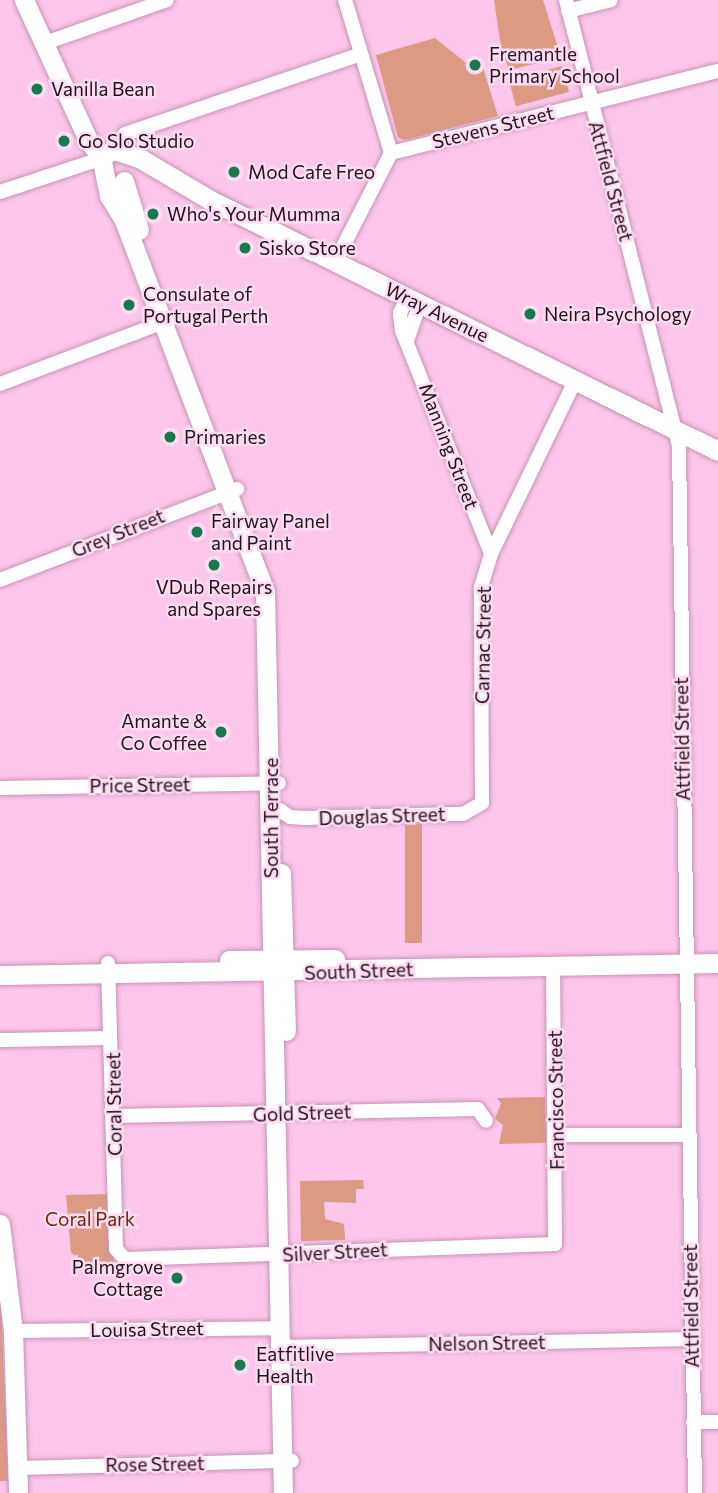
<!DOCTYPE html>
<html>
<head>
<meta charset="utf-8">
<style>
  body { margin:0 }
  #map { position:relative; width:718px; height:1493px; overflow:hidden; background:#fdc6ea; font-family:Commissioner,sans-serif }
  div>[style] { position:absolute }
  .green>* { inset:0; background:#dd9a83; transform-origin:0 0 }
  .roads { filter:drop-shadow(0 0 2px #c793b5) drop-shadow(0 0 2px #c793b5) }
  .street>* { height:14px; margin:-7px; padding:0 7px; transform-origin:7px; border-radius:7px; background:#fff }
  .secondary>* { height:19px; margin:-9.5px; padding:0 9.5px; transform-origin:9.5px; border-radius:9.5px; background:#fff }
  .dots>* { width:19px; height:19px; translate:-50% -50%; box-sizing:border-box; border:4px solid #fddbf0; border-radius:50% }
  span { translate:-50% -50%; white-space:nowrap; text-align:center; line-height:1.15; -webkit-text-stroke:5px #fddbf0; paint-order:stroke }
  .poi-label { font-size:19px; color:#24111e }
  .left { translate:0 -50%; text-align:left }
  .right { translate:-100% -50%; text-align:right }
  .street-label { font-size:19px; color:#24111e }
  .park-label { font-size:19px; color:#732503 }
</style>
</head>
<body>
<div id="map">
  <div class="green">
    <div style="clip-path:polygon(494px 0,543px 0,561px 57px,510px 70px,502px 54px)"></div>
    <div style="clip-path:polygon(435px 38px,471px 67px,483px 68px,498px 116px,405px 140px,398px 137px,376px 55px)"></div>
    <div style="left:562px;top:66px;width:27px;height:55px;rotate:75deg"></div>
    <div style="left:405px;top:820px;width:17px;height:123px"></div>
    <div style="clip-path:polygon(545px 1097px,546px 1143px,499px 1144px,503px 1125px,495px 1119px,501px 1103px,497px 1098px)"></div>
    <div style="clip-path:polygon(363px 1180px,364px 1189px,356px 1189px,356px 1203px,324px 1202px,325px 1219px,344px 1224px,345px 1240px,301px 1241px,300px 1181px)"></div>
    <div style="clip-path:polygon(111px 1194px,114px 1268px,85px 1267px,71px 1252px,66px 1195px)"></div>
    <div style="clip-path:polygon(0 1278px,8px 1476px,8px 1481px,0 1481px)"></div>
  </div>
  <div class="roads">
    <div class="street">
      <div style="left:566px;top:0;width:462px;rotate:75.8deg"></div>
      <div style="left:679px;top:448px;width:1045px;rotate:89.12deg"></div>
      <div style="left:568px;top:11px;width:44px;rotate:-14.3deg"></div>
      <div style="left:45px;top:43px;width:129px;rotate:-19.4deg"></div>
      <div style="left:114px;top:150px;width:19px;rotate:-55deg"></div>
      <div style="left:125px;top:134px;width:249px;rotate:-18.7deg"></div>
      <div style="left:391px;top:153px;width:337px;rotate:-14.1deg"></div>
      <div style="left:0;top:192px;width:105px;rotate:-18.3deg"></div>
      <div style="left:335px;top:262px;width:123px;rotate:-62.8deg"></div>
      <div style="left:391px;top:153px;width:160px;rotate:-106.7deg"></div>
      <div style="left:407px;top:298px;width:17px;rotate:115deg"></div>
      <div style="left:400px;top:313px;width:18px;rotate:84deg"></div>
      <div style="left:402px;top:331px;width:240px;rotate:68.2deg"></div>
      <div style="left:408px;top:338px;width:36px;rotate:-71deg"></div>
      <div style="left:0;top:384px;width:181px;rotate:-20.7deg"></div>
      <div style="left:0;top:580px;width:254px;rotate:-21deg"></div>
      <div style="left:0;top:788px;width:279px;rotate:-1deg"></div>
      <div style="left:280px;top:810px;width:12px;rotate:35deg"></div>
      <div style="left:290px;top:817px;width:15px;rotate:4deg"></div>
      <div style="left:305px;top:818px;width:158px;rotate:-1.5deg"></div>
      <div style="left:463px;top:814px;width:22px;rotate:-30deg"></div>
      <div style="left:482px;top:803px;width:216px;rotate:-90.3deg"></div>
      <div style="left:481px;top:587px;width:34px;rotate:-73deg"></div>
      <div style="left:491px;top:554px;width:192px;rotate:-64.1deg"></div>
      <div style="left:108px;top:963px;width:286px;rotate:88.4deg"></div>
      <div style="left:116px;top:1249px;width:13px;rotate:48deg"></div>
      <div style="left:125px;top:1259px;width:430px;rotate:-2deg"></div>
      <div style="left:555px;top:1244px;width:279px;rotate:-90.4deg"></div>
      <div style="left:0;top:1040px;width:102px;rotate:-1.1deg"></div>
      <div style="left:113px;top:1116px;width:365px;rotate:-1.1deg"></div>
      <div style="left:478px;top:1109px;width:14px;rotate:56deg"></div>
      <div style="left:557px;top:1135px;width:131px"></div>
      <div style="left:13px;top:1331px;width:268px;rotate:-0.6deg"></div>
      <div style="left:281px;top:1347px;width:411px;rotate:-1.1deg"></div>
      <div style="left:693px;top:1422px;width:25px"></div>
      <div style="left:17px;top:1468px;width:275px;rotate:-1.5deg"></div>
    </div>
    <div class="secondary">
      <div style="left:24px;top:0;width:156px;rotate:65.4deg"></div>
      <div style="left:89px;top:142px;width:18px;rotate:49deg"></div>
      <div style="left:101px;top:156px;width:41px;rotate:78.7deg"></div>
      <div style="left:109px;top:196px;width:26px;rotate:58deg"></div>
      <div style="left:123px;top:218px;width:399px;rotate:69.2deg"></div>
      <div style="left:265px;top:591px;width:902px;rotate:88.86deg"></div>
      <div style="left:101px;top:156px;width:14px;rotate:-25deg"></div>
      <div style="left:114px;top:150px;width:28px;rotate:18deg"></div>
      <div style="left:141px;top:159px;width:82px;rotate:30.6deg"></div>
      <div style="left:212px;top:201px;width:564px;rotate:26.29deg"></div>
      <div style="left:124px;top:181px;width:51px;rotate:73deg"></div>
      <div style="left:281px;top:873px;width:158px;rotate:88.2deg"></div>
      <div style="left:229px;top:960px;width:106px;rotate:-0.5deg"></div>
      <div style="left:0;top:975px;width:718px;rotate:-0.96deg"></div>
      <div style="left:0;top:1224px;width:108px;rotate:83.1deg"></div>
      <div style="left:13px;top:1331px;width:162px;rotate:88.2deg"></div>
    </div>
  </div>
  <div class="dots">
    <div style="left:475px;top:65px;background:#177950"></div>
    <div style="left:37px;top:89px;background:#177950"></div>
    <div style="left:64px;top:141px;background:#177950"></div>
    <div style="left:234px;top:172px;background:#177950"></div>
    <div style="left:153px;top:214px;background:#177950"></div>
    <div style="left:245px;top:248px;background:#177950"></div>
    <div style="left:129px;top:305px;background:#177950"></div>
    <div style="left:530px;top:314px;background:#177950"></div>
    <div style="left:170px;top:437px;background:#177950"></div>
    <div style="left:197px;top:532px;background:#177950"></div>
    <div style="left:214px;top:565px;background:#177950"></div>
    <div style="left:221px;top:732px;background:#177950"></div>
    <div style="left:177px;top:1278px;background:#177950"></div>
    <div style="left:240px;top:1365px;background:#177950"></div>
  </div>
  <div class="poi-label">
    <span class="left" style="left:489px;top:65px">Fremantle<br>Primary School</span>
    <span class="left" style="left:51px;top:89px">Vanilla Bean</span>
    <span class="left" style="left:78px;top:141px">Go Slo Studio</span>
    <span class="left" style="left:248px;top:172px">Mod Cafe Freo</span>
    <span class="left" style="left:167px;top:214px">Who's Your Mumma</span>
    <span class="left" style="left:259px;top:248px">Sisko Store</span>
    <span class="left" style="left:143px;top:305px">Consulate of<br>Portugal Perth</span>
    <span class="left" style="left:544px;top:314px">Neira Psychology</span>
    <span class="left" style="left:184px;top:437px">Primaries</span>
    <span class="left" style="left:211px;top:532px">Fairway Panel<br>and Paint</span>
    <span style="left:214px;top:598px">VDub Repairs<br>and Spares</span>
    <span class="right" style="left:207px;top:732px">Amante &amp;<br>Co Coffee</span>
    <span class="right" style="left:163px;top:1278px">Palmgrove<br>Cottage</span>
    <span class="left" style="left:256px;top:1365px">Eatfitlive<br>Health</span>
  </div>
  <div class="street-label">
    <span style="left:493px;top:127px;rotate:-14deg">Stevens Street</span>
    <span style="left:611px;top:181px;rotate:75deg">Attfield Street</span>
    <span style="left:437px;top:312px;rotate:26deg">Wray Avenue</span>
    <span style="left:449px;top:446px;rotate:69deg">Manning Street</span>
    <span style="left:118px;top:533px;rotate:-22deg">Grey Street</span>
    <span style="left:483px;top:645px;rotate:-89deg">Carnac Street</span>
    <span style="left:682px;top:739px;rotate:-91deg">Attfield Street</span>
    <span style="left:140px;top:785px;rotate:-1deg">Price Street</span>
    <span style="left:382px;top:816px;rotate:-2deg">Douglas Street</span>
    <span style="left:271px;top:818px;rotate:-90deg">South Terrace</span>
    <span style="left:359px;top:971px;rotate:-2deg">South Street</span>
    <span style="left:556px;top:1100px;rotate:-91deg">Francisco Street</span>
    <span style="left:114px;top:1104px;rotate:-91deg">Coral Street</span>
    <span style="left:302px;top:1113px;rotate:-2deg">Gold Street</span>
    <span style="left:335px;top:1252px;rotate:-3deg">Silver Street</span>
    <span style="left:691px;top:1306px;rotate:-91deg">Attfield Street</span>
    <span style="left:147px;top:1329px;rotate:-1deg">Louisa Street</span>
    <span style="left:487px;top:1343px;rotate:-1deg">Nelson Street</span>
    <span style="left:155px;top:1464px;rotate:-1deg">Rose Street</span>
  </div>
  <div class="park-label">
    <span style="left:90px;top:1219px">Coral Park</span>
  </div>
</div>
</body>
</html>
